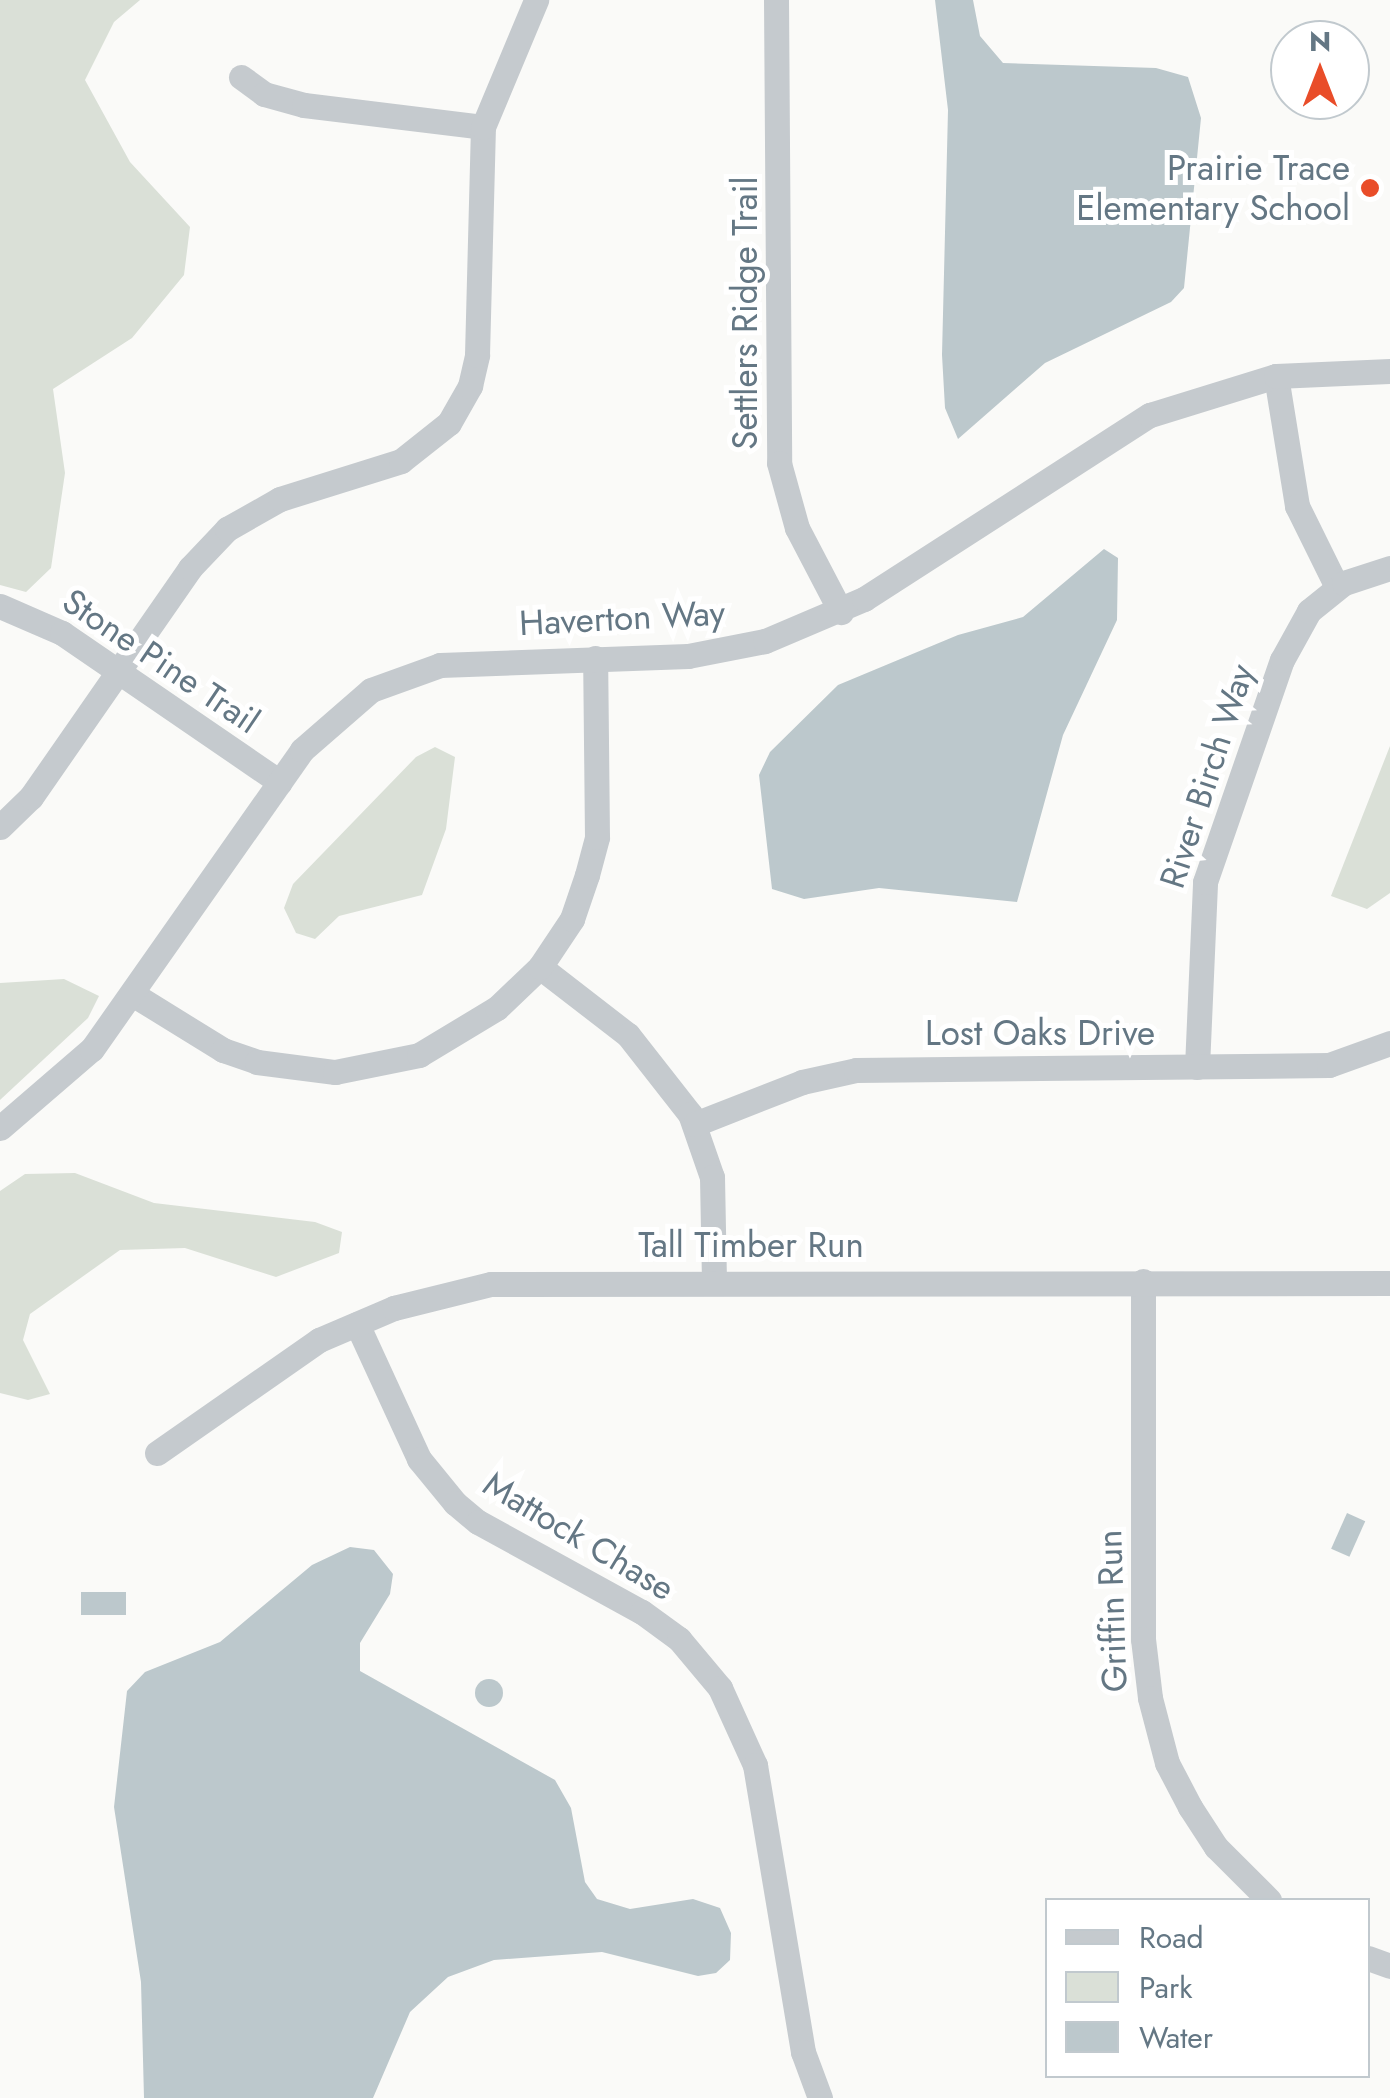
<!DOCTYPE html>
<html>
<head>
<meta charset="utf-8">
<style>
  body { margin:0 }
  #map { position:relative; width:1390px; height:2098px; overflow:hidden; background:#fafaf8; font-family:Jost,sans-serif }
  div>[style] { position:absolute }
  .green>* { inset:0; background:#dae0d7 }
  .water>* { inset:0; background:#bcc8cc; transform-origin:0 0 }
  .round { border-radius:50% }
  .minor>* { height:25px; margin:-12.5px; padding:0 12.5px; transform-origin:12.5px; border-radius:12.5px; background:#c5cace }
  .dots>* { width:28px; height:28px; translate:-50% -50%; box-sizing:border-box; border:5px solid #fff; border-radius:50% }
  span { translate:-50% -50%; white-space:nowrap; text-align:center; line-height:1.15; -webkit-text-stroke:10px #fff; paint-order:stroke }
  .poi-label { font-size:35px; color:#647784 }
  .right { translate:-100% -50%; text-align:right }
  .street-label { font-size:35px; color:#647784 }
  .legend { position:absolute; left:1045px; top:1898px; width:325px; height:180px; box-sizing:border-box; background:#fff; border:2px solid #c1c9ce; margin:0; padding:12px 18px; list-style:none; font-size:30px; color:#647784 }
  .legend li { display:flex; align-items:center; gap:20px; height:50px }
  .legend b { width:50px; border:2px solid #c1c9ce }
  .north { position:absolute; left:1270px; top:20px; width:100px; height:100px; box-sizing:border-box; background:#fff; border:2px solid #c1c9ce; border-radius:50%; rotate:0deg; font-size:28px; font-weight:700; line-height:40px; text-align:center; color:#647784 }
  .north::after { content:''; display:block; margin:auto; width:35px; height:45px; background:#e94d29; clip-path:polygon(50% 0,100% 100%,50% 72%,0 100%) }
</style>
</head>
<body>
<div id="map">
  <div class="green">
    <div style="clip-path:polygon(0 0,140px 0,114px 22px,85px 80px,130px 162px,190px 227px,184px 275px,132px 338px,53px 389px,65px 473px,51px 568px,26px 592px,0 585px)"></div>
    <div style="clip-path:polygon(1390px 746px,1390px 893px,1367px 909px,1331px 896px)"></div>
    <div style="clip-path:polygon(435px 747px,455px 757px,446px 829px,422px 895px,339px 916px,315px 939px,296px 933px,284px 908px,293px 884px,416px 757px)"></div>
    <div style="clip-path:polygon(64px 979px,99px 996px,88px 1018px,0 1100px,0 983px)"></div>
    <div style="clip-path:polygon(75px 1173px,154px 1203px,315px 1222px,342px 1232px,339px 1253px,276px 1277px,185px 1248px,120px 1250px,30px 1314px,23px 1340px,50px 1394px,28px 1400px,0 1393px,0 1191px,25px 1174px)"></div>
  </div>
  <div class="water">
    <div style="clip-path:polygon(935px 0,973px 0,980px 36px,1003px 63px,1156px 68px,1188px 77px,1201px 118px,1184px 288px,1171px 302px,1045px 363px,958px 439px,945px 408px,942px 355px,948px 110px)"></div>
    <div style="clip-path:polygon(1104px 549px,1118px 558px,1117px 620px,1063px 735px,1017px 902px,879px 888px,804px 899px,772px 889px,759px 775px,770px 752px,838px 685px,958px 635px,1023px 617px)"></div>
    <div style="left:1347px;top:1513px;width:20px;height:39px;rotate:24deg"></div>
    <div style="clip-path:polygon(350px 1547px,374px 1550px,393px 1574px,390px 1594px,360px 1643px,360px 1671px,555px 1780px,571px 1808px,585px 1882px,597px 1899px,630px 1909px,693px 1899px,720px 1908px,731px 1933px,730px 1960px,716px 1973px,698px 1976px,602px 1952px,494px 1960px,448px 1977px,410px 2012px,373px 2098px,144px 2098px,141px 1982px,114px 1807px,127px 1691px,145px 1672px,220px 1642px,312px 1565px)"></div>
    <div style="left:126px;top:1592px;width:23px;height:45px;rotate:90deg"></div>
    <div class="round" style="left:475px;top:1679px;width:28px;height:28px"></div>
  </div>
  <div class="minor">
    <div style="left:776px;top:0;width:463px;rotate:89.6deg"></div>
    <div style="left:779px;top:463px;width:67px;rotate:74.5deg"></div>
    <div style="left:797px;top:528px;width:95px;rotate:62.4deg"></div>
    <div style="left:241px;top:77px;width:29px;rotate:36deg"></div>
    <div style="left:264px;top:94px;width:41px;rotate:15.4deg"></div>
    <div style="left:304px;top:105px;width:180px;rotate:7deg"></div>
    <div style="left:1276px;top:376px;width:132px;rotate:80.8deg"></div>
    <div style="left:1297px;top:506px;width:90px;rotate:63.7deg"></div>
    <div style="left:0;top:606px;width:68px;rotate:23.5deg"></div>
    <div style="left:62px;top:633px;width:264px;rotate:34.4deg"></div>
    <div style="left:0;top:827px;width:43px;rotate:-44.1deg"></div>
    <div style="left:31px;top:797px;width:279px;rotate:-55.2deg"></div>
    <div style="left:190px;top:568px;width:54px;rotate:-46.5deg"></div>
    <div style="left:227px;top:529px;width:61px;rotate:-29.5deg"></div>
    <div style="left:280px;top:499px;width:127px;rotate:-17.4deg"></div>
    <div style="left:401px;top:461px;width:61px;rotate:-38.4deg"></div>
    <div style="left:449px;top:423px;width:43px;rotate:-60.4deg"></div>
    <div style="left:470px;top:386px;width:32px;rotate:-77deg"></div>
    <div style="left:477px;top:355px;width:228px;rotate:-88.5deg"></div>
    <div style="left:483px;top:127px;width:138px;rotate:-67.3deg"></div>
    <div style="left:540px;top:967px;width:111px;rotate:37.7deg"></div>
    <div style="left:628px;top:1035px;width:100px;rotate:51.9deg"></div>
    <div style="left:690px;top:1114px;width:67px;rotate:70.8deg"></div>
    <div style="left:712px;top:1177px;width:102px;rotate:88.9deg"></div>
    <div style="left:134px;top:995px;width:105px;rotate:31.7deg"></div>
    <div style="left:223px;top:1050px;width:36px;rotate:19deg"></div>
    <div style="left:257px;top:1062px;width:79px;rotate:7.3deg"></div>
    <div style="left:335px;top:1072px;width:86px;rotate:-11.4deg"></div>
    <div style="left:419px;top:1055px;width:91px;rotate:-31.1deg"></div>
    <div style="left:497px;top:1008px;width:59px;rotate:-43.6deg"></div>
    <div style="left:540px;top:967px;width:58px;rotate:-56.3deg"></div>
    <div style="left:572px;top:919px;width:46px;rotate:-71.2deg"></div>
    <div style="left:587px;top:875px;width:39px;rotate:-75deg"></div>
    <div style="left:597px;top:837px;width:179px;rotate:-90.6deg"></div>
    <div style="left:1197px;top:1067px;width:185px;rotate:-87.5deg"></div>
    <div style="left:1205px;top:882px;width:235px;rotate:-70.9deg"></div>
    <div style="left:1282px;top:660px;width:56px;rotate:-61.1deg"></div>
    <div style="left:1309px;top:611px;width:45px;rotate:-38.7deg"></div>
    <div style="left:1344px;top:583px;width:48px;rotate:-18.1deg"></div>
    <div style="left:695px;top:1124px;width:115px;rotate:-21.4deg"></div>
    <div style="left:802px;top:1082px;width:55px;rotate:-12.5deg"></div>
    <div style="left:856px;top:1070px;width:473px;rotate:-0.6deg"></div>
    <div style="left:1329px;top:1065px;width:65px;rotate:-19.8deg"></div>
    <div style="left:0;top:1128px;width:121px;rotate:-40.7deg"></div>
    <div style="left:92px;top:1049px;width:365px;rotate:-54.9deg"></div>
    <div style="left:302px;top:750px;width:91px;rotate:-41deg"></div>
    <div style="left:371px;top:690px;width:73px;rotate:-19.9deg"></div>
    <div style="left:440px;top:665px;width:248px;rotate:-2.1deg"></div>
    <div style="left:688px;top:656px;width:78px;rotate:-11deg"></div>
    <div style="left:765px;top:641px;width:108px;rotate:-23deg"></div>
    <div style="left:864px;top:599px;width:340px;rotate:-32.8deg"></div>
    <div style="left:1150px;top:415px;width:132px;rotate:-17.2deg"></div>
    <div style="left:1276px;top:376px;width:114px;rotate:-2.5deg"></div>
    <div style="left:1143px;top:1281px;width:358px;rotate:90deg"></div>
    <div style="left:1143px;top:1639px;width:59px;rotate:83.2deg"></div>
    <div style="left:1150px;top:1698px;width:67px;rotate:75.3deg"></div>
    <div style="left:1167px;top:1763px;width:50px;rotate:62.4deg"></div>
    <div style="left:1190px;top:1807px;width:48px;rotate:57deg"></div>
    <div style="left:1216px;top:1847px;width:75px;rotate:45deg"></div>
    <div style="left:357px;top:1324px;width:149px;rotate:65.3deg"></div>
    <div style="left:419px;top:1459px;width:57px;rotate:50.7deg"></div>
    <div style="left:455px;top:1503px;width:30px;rotate:40deg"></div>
    <div style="left:478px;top:1522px;width:187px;rotate:28.8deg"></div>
    <div style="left:642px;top:1612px;width:46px;rotate:36.1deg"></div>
    <div style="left:679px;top:1639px;width:64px;rotate:50.1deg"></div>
    <div style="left:720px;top:1688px;width:85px;rotate:65.6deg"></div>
    <div style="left:755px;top:1765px;width:291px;rotate:80.5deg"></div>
    <div style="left:803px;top:2052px;width:49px;rotate:69.7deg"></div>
    <div style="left:157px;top:1453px;width:198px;rotate:-34.9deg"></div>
    <div style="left:319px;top:1340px;width:82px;rotate:-23.1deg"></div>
    <div style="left:394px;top:1308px;width:100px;rotate:-13.9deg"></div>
    <div style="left:491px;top:1284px;width:899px;rotate:-0.06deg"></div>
    <div style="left:1368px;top:1958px;width:23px;rotate:20deg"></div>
  </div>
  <div class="dots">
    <div style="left:1370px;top:188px;background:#e94d29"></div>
  </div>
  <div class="poi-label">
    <span class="right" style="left:1350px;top:188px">Prairie Trace<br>Elementary School</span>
  </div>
  <div class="street-label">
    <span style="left:745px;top:313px;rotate:-90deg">Settlers Ridge Trail</span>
    <span style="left:622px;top:618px;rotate:-3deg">Haverton Way</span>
    <span style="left:161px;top:661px;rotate:34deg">Stone Pine Trail</span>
    <span style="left:1207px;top:776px;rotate:-72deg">River Birch Way</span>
    <span style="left:1040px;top:1033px">Lost Oaks Drive</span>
    <span style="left:751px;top:1245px">Tall Timber Run</span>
    <span style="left:579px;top:1536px;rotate:31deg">Mattock Chase</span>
    <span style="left:1112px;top:1611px;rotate:-92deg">Griffin Run</span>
  </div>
  <ul class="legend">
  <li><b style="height:12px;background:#c5cace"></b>Road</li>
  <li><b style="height:28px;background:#dae0d7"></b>Park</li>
  <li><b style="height:28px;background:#bcc8cc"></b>Water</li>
  </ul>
  <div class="north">N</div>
</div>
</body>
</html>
